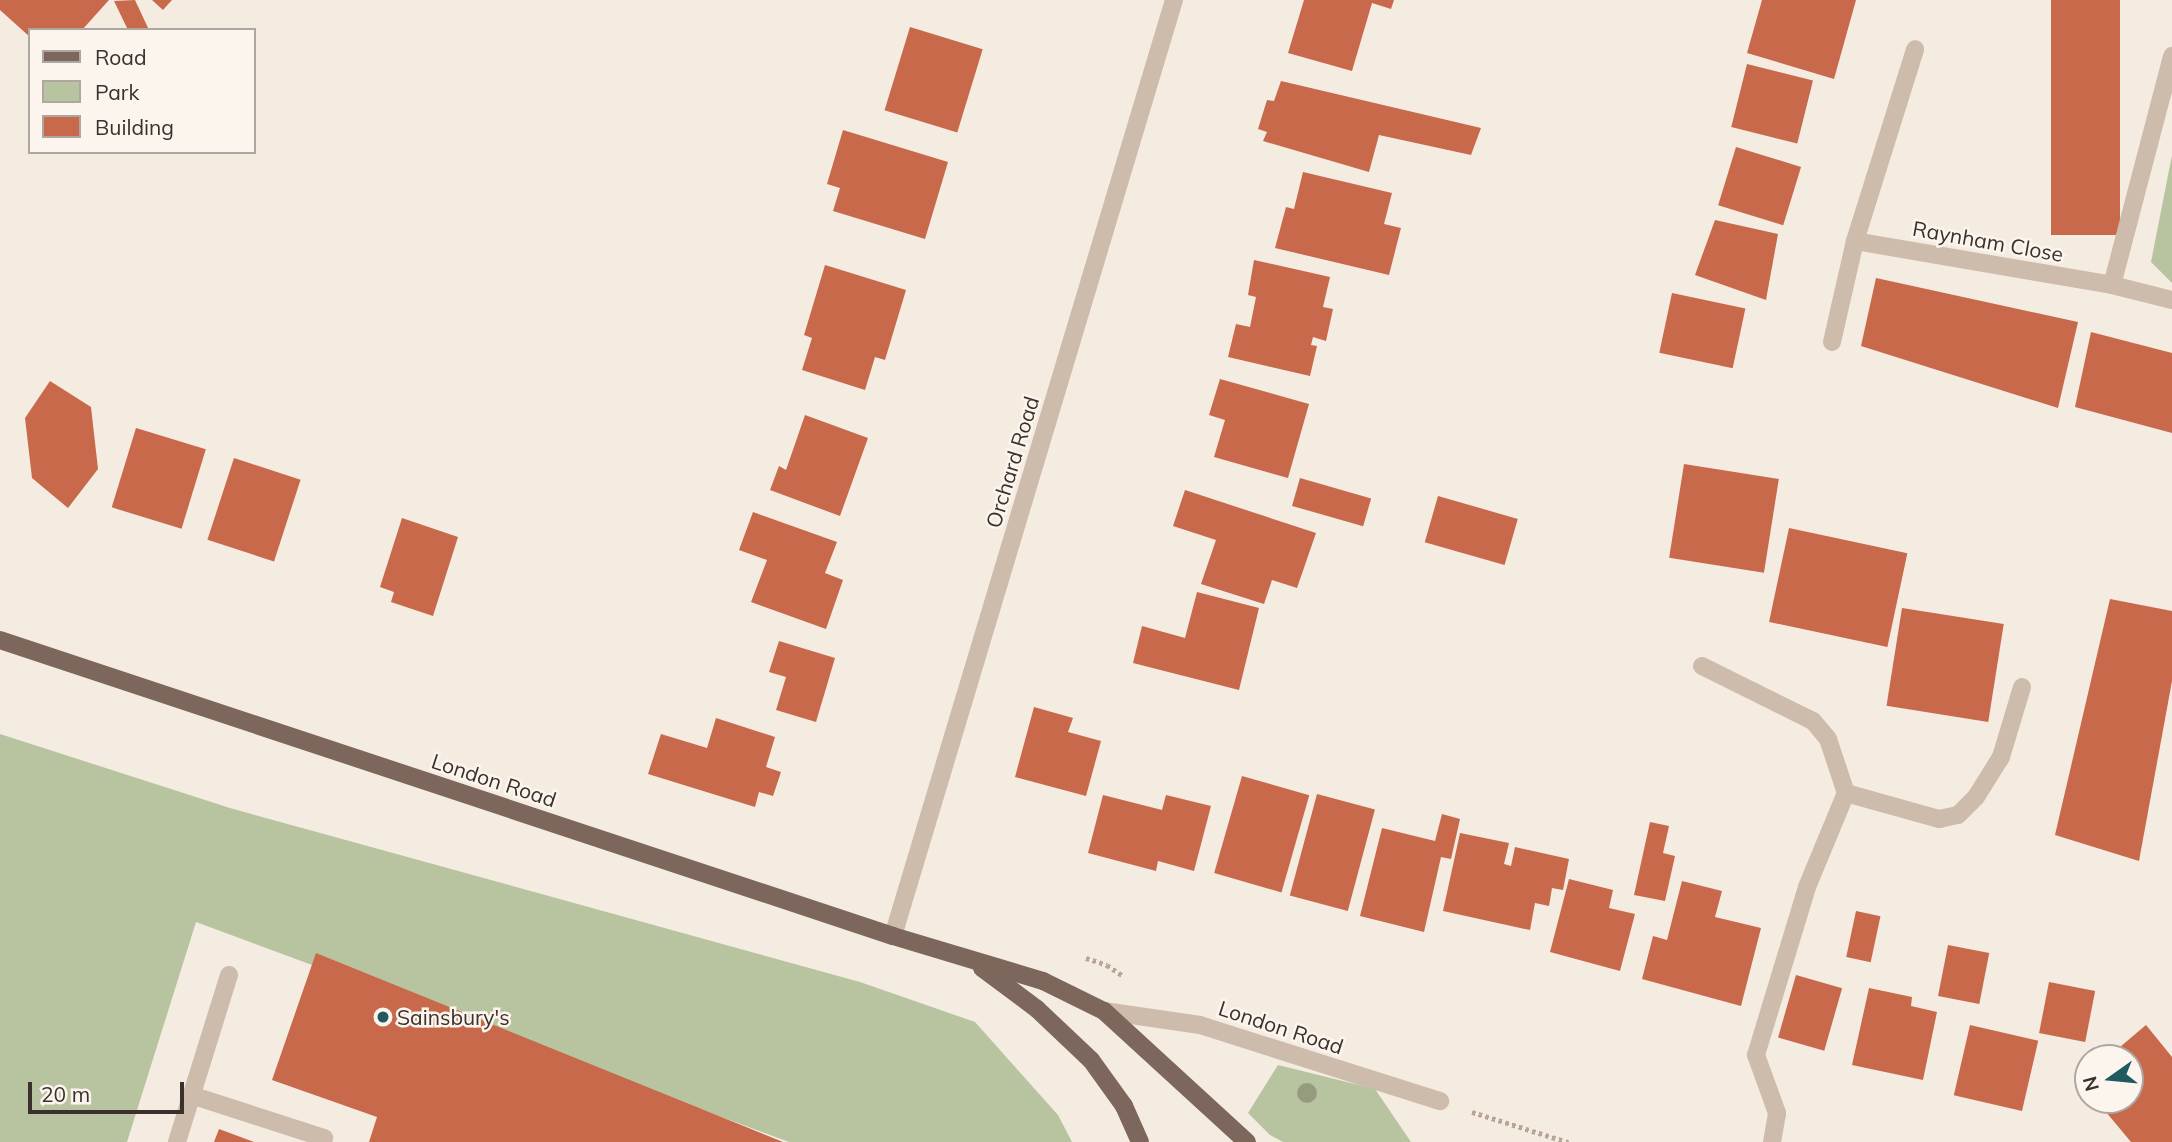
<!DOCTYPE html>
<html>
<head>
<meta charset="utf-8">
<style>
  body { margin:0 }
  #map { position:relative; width:2172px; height:1142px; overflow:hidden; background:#f4ebe1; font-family:Mulish,sans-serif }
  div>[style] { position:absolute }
  .green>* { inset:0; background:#b8c4a0 }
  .building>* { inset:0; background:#c8694b; transform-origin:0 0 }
  .path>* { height:4.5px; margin-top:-2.25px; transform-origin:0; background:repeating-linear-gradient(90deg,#b9a596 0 3.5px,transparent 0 7px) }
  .minor>* { height:18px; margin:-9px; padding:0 9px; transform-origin:9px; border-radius:9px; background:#cdbbac }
  .major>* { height:18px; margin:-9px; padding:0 9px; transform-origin:9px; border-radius:9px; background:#7d675c }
  .trees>* { width:20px; height:20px; margin:-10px; border-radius:50%; background:#969b7f }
  .dots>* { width:19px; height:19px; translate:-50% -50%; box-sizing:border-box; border:4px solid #fbf5ee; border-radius:50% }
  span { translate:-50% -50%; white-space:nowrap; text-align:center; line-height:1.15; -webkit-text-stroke:5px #fbf5ee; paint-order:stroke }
  .street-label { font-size:21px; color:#3b302b }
  .poi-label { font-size:21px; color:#3b302b }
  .left { translate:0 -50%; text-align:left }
  .legend { position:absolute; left:28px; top:28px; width:228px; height:126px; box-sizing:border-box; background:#fbf5ee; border:2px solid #aea6a0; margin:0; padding:9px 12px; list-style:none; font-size:21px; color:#3b302b }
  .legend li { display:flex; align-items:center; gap:14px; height:35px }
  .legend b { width:35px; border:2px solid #aea6a0 }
  .north { position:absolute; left:2074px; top:1044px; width:70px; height:70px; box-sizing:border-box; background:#fbf5ee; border:2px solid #aea6a0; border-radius:50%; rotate:255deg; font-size:19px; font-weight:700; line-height:28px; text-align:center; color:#3b302b }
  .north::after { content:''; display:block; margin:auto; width:24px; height:32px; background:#1f5a5e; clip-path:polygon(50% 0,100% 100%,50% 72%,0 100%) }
  .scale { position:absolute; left:28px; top:1082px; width:156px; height:32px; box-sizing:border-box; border:4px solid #3b302b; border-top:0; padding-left:9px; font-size:21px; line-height:24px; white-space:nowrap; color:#3b302b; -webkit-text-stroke:5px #fbf5ee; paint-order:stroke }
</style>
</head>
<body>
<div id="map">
  <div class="green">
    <div style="clip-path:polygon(2172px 155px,2172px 283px,2151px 262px)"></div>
    <div style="clip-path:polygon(0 734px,230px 808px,860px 982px,975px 1022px,1058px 1115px,1072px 1142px,789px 1142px,196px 922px,127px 1142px,0 1142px)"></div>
    <div style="clip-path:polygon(1278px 1065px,1375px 1089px,1411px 1142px,1283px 1142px,1270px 1135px,1248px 1113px)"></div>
  </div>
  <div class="building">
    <div style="clip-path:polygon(0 0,109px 0,82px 30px,30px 30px,30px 37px,0 10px)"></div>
    <div style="clip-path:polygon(135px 0,149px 30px,128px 30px,114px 1px)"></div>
    <div style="clip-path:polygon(152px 0,172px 0,163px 10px)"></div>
    <div style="clip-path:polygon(1304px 0,1394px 0,1391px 9px,1372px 3px,1352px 71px,1288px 53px)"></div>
    <div style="clip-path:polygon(1762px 0,1856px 0,1834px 79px,1747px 53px)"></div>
    <div style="left:2051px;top:0;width:69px;height:235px"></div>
    <div style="left:910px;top:27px;width:76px;height:87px;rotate:17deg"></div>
    <div style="left:1747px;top:64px;width:68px;height:65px;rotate:14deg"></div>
    <div style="clip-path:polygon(1281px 81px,1481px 128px,1471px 155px,1379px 135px,1369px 172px,1263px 141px,1267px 132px,1258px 129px,1267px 100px,1274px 101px)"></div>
    <div style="clip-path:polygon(843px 130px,948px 162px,925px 239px,833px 211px,840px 188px,827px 184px)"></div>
    <div style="left:1736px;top:147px;width:68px;height:61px;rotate:17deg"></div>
    <div style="clip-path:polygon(1303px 172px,1392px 193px,1384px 224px,1401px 228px,1389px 275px,1275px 248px,1286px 207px,1294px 209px)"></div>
    <div style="clip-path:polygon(1715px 220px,1778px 234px,1766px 300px,1695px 275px)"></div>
    <div style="clip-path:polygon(1254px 260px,1330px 277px,1323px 307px,1333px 309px,1326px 341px,1313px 337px,1311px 345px,1317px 346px,1310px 376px,1228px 357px,1236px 324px,1250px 327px,1256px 297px,1248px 295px)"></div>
    <div style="clip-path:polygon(825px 265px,906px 290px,885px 360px,875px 357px,865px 390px,802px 370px,812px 338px,804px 335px)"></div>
    <div style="clip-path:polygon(1876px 278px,2078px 322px,2058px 408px,1861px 346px)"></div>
    <div style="left:1672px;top:293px;width:75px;height:61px;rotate:12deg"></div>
    <div style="clip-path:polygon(2091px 332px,2172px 353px,2172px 433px,2075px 407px)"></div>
    <div style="clip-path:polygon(1220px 379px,1309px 404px,1288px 478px,1214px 457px,1225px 420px,1209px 415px)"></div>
    <div style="clip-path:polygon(50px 381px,91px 407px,98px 469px,68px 508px,32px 478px,25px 418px)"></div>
    <div style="clip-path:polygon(805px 415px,868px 438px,840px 516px,770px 490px,779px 466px,786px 470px)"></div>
    <div style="left:136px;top:428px;width:73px;height:83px;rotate:17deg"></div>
    <div style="left:234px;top:458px;width:70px;height:86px;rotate:18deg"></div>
    <div style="left:1684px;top:464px;width:96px;height:95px;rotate:9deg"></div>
    <div style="left:1300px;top:478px;width:74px;height:29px;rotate:16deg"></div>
    <div style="clip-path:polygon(1185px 490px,1316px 533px,1297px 588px,1272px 580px,1264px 604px,1201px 584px,1216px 540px,1173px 526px)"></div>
    <div style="left:1438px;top:496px;width:83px;height:48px;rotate:16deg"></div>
    <div style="clip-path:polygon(753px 512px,837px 542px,825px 573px,843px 580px,826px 629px,751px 602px,767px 560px,739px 550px)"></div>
    <div style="clip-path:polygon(402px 518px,458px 537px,433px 616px,391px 602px,394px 592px,380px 587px)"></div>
    <div style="left:1789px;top:528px;width:121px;height:96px;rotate:12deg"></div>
    <div style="clip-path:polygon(1197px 592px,1259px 608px,1239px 690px,1133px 663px,1142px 626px,1185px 638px)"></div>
    <div style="clip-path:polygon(2110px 599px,2172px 611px,2172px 681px,2139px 861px,2055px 835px)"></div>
    <div style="left:1902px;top:608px;width:103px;height:99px;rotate:9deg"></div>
    <div style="clip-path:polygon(779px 641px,835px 658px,816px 722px,776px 710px,786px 677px,769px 672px)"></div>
    <div style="clip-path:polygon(1034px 707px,1073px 718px,1068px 732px,1101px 741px,1086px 796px,1015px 777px)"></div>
    <div style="clip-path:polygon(716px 718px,775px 737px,766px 767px,781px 772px,773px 796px,759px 792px,755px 807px,648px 774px,661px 734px,707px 748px)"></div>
    <div style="left:1242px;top:776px;width:70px;height:101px;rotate:16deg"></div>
    <div style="left:1317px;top:794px;width:60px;height:105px;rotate:15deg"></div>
    <div style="clip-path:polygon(1103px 795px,1162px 810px,1166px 795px,1211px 806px,1194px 871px,1158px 861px,1156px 871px,1088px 853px)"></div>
    <div style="clip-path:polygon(1442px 814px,1460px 819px,1451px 859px,1441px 857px,1424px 932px,1360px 916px,1382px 828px,1435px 841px)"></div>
    <div style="clip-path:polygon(1650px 822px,1669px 826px,1663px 853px,1675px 856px,1665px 901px,1634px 895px)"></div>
    <div style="clip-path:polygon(1460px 833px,1509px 843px,1504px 864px,1511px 866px,1515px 847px,1569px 859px,1563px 890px,1552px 888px,1549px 906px,1535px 903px,1530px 930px,1443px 911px)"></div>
    <div style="clip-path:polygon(1569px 879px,1613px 890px,1609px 908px,1635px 914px,1620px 971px,1550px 952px)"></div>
    <div style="clip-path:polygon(1682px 881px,1722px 891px,1715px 917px,1761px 928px,1741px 1006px,1642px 979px,1653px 936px,1667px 940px)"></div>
    <div style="left:1856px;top:911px;width:25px;height:47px;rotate:12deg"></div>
    <div style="left:1948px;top:945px;width:42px;height:52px;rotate:11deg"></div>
    <div style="clip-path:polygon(316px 953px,783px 1142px,369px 1142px,377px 1117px,272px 1080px)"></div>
    <div style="left:1796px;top:975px;width:48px;height:65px;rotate:16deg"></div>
    <div style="left:2049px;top:982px;width:47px;height:52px;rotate:11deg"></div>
    <div style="clip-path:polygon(1869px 988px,1912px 997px,1911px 1006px,1937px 1012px,1923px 1080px,1852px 1065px)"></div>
    <div style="left:1970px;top:1025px;width:70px;height:72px;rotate:13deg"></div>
    <div style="clip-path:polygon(2146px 1025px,2172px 1057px,2172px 1142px,2131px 1142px,2096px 1100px,2130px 1100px,2130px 1058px,2107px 1058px)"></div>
    <div style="clip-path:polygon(219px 1129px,254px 1142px,214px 1142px)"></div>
  </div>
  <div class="path">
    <div style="left:1086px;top:958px;width:22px;rotate:18deg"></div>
    <div style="left:1107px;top:965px;width:18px;rotate:34deg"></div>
    <div style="left:1472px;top:1112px;width:101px;rotate:17.4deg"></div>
  </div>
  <div class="minor">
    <div style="left:1855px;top:241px;width:261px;rotate:9.7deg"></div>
    <div style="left:2112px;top:285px;width:62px;rotate:14deg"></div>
    <div style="left:2112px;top:285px;width:237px;rotate:-75.3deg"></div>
    <div style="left:1832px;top:342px;width:104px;rotate:-77.2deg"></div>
    <div style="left:1855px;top:241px;width:201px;rotate:-72.6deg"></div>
    <div style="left:1702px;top:666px;width:124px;rotate:26.4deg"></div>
    <div style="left:1813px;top:721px;width:23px;rotate:50deg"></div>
    <div style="left:1828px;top:739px;width:57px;rotate:71.6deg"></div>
    <div style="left:893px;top:936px;width:977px;rotate:-73.29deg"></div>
    <div style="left:1104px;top:1011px;width:97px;rotate:8.3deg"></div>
    <div style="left:1200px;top:1025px;width:252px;rotate:17.6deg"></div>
    <div style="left:191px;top:1095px;width:140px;rotate:17.9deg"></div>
    <div style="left:177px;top:1142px;width:175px;rotate:-72.7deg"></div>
    <div style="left:1772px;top:1142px;width:29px;rotate:-80deg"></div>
    <div style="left:1777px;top:1113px;width:62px;rotate:-109.9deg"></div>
    <div style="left:1756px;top:1055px;width:176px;rotate:-73.1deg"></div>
    <div style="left:1807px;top:887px;width:102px;rotate:-67.5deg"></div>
    <div style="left:1846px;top:793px;width:97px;rotate:15.6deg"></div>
    <div style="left:1939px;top:819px;width:19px;rotate:-12deg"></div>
    <div style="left:1958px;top:815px;width:25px;rotate:-45deg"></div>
    <div style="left:1976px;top:797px;width:47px;rotate:-58deg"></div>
    <div style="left:2001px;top:757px;width:73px;rotate:-73.3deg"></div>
  </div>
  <div class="major">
    <div style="left:0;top:640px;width:941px;rotate:18.34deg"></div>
    <div style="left:893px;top:936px;width:157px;rotate:16.7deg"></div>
    <div style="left:1043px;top:981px;width:68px;rotate:26.2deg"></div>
    <div style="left:1104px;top:1011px;width:194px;rotate:42.5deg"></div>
    <div style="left:982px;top:968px;width:69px;rotate:36.7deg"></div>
    <div style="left:1037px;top:1009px;width:74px;rotate:43.4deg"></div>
    <div style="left:1091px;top:1060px;width:57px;rotate:54.3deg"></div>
    <div style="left:1124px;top:1106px;width:39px;rotate:66deg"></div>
  </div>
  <div class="trees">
    <div style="left:1307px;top:1093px"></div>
  </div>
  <div class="dots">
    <div style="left:383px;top:1017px;background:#1f5a5e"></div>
  </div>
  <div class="street-label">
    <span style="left:1988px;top:241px;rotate:10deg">Raynham Close</span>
    <span style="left:1012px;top:462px;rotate:-73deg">Orchard Road</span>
    <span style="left:494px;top:780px;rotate:18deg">London Road</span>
    <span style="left:1281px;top:1027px;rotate:18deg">London Road</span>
  </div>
  <div class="poi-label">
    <span class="left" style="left:397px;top:1017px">Sainsbury's</span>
  </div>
  <ul class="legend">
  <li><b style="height:9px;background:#7d675c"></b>Road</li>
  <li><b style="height:19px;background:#b8c4a0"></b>Park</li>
  <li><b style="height:19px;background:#c8694b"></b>Building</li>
  </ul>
  <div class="north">N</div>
  <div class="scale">20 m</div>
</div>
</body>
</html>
